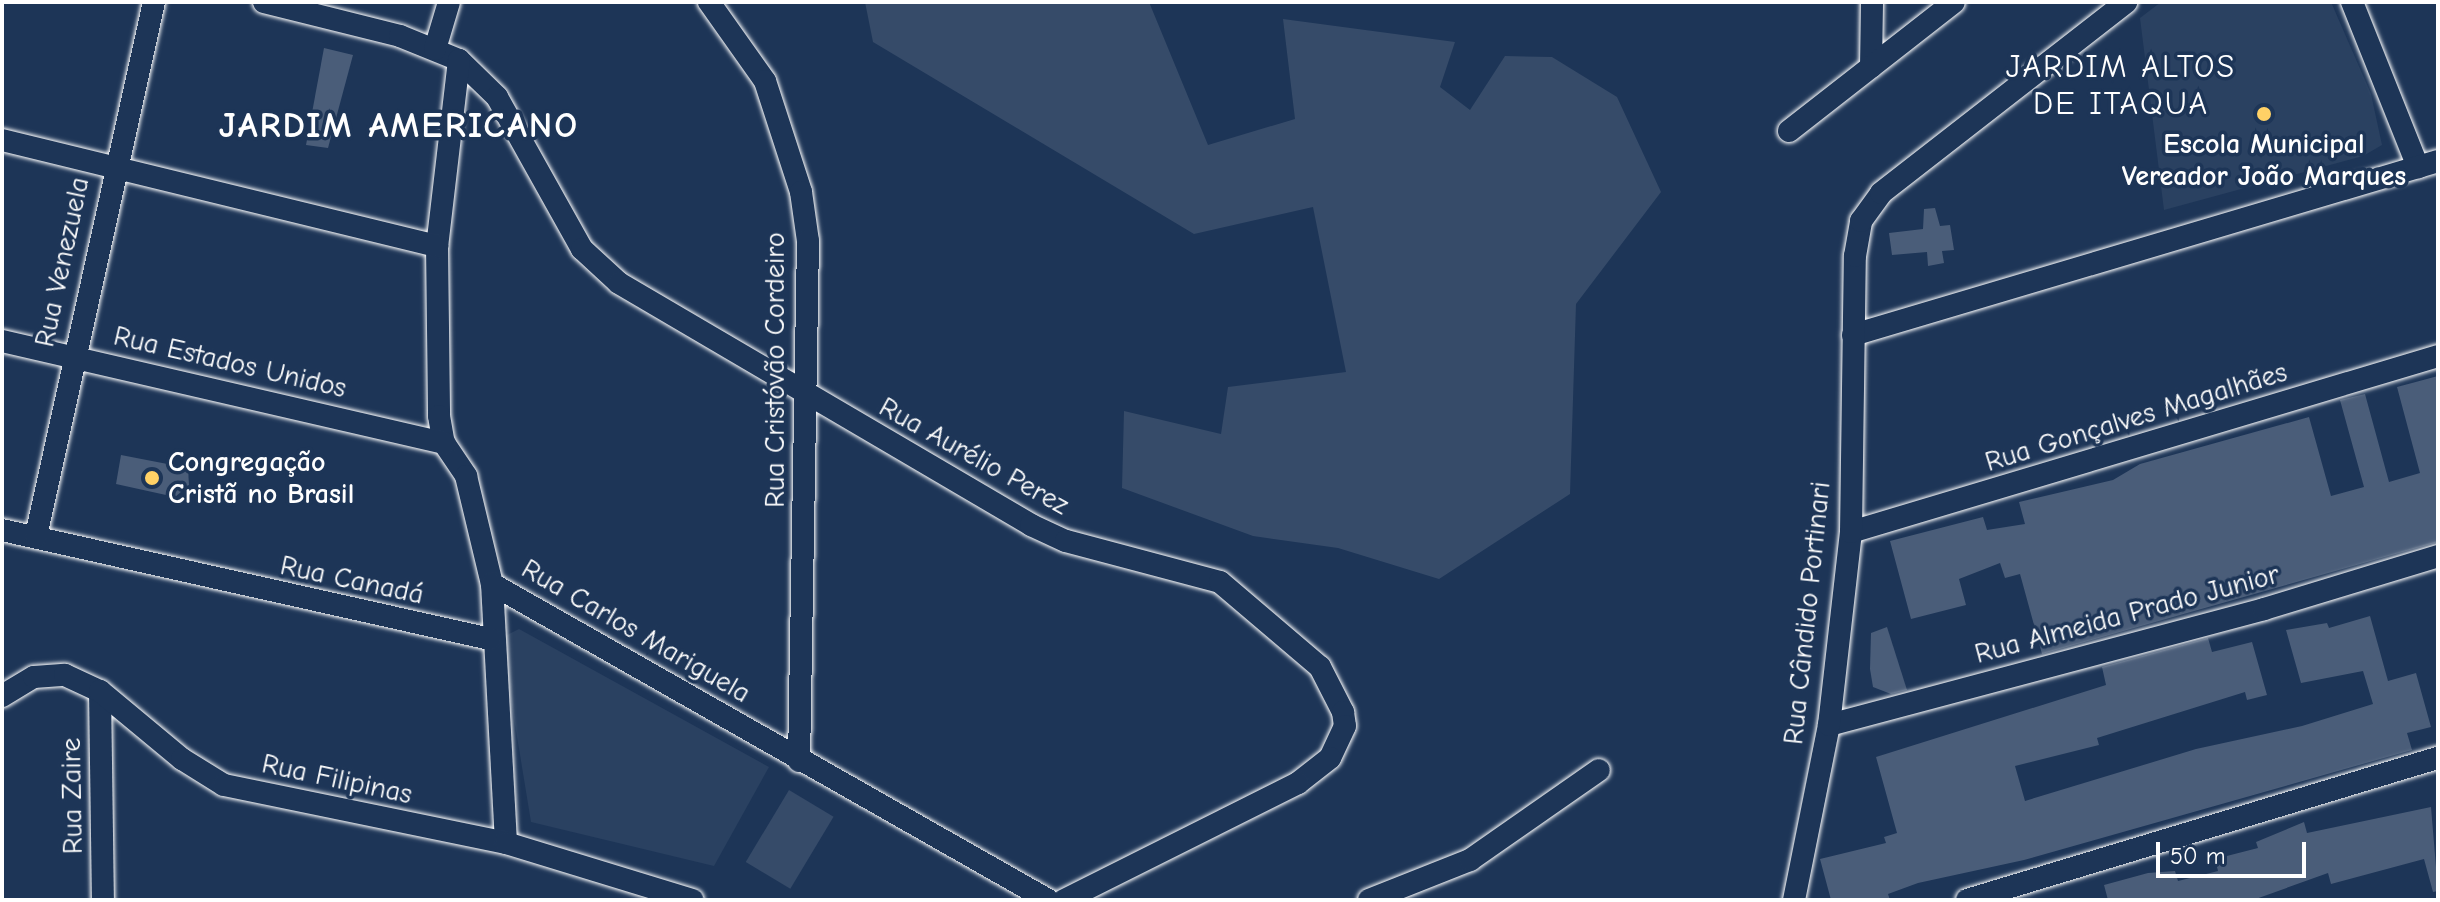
<!DOCTYPE html>
<html>
<head>
<meta charset="utf-8">
<style>
  body { margin:0 }
  #map { position:relative; width:2440px; height:902px; overflow:hidden; background:#1d3557; font-family:"Comic Neue",sans-serif }
  div>[style] { position:absolute }
  .built>* { inset:0; background:#2a4161 }
  .green>* { inset:0; background:#364b69; transform-origin:0 0 }
  .building>* { inset:0; background:#4a5d79 }
  .roads { filter:drop-shadow(0 0 2px #fff) drop-shadow(0 0 2px #fff) }
  .street>* { height:22px; margin:-11px; padding:0 11px; transform-origin:11px; border-radius:11px; background:#1d3557 }
  .dots>* { width:22px; height:22px; translate:-50% -50%; box-sizing:border-box; border:4px solid #1d3557; border-radius:50% }
  span { translate:-50% -50%; white-space:nowrap; text-align:center; line-height:1.15; -webkit-text-stroke:7px #1d3557; paint-order:stroke }
  .poi-label { font-size:28px; color:#fff; font-weight:700 }
  .left { translate:0 -50%; text-align:left }
  .street-label { font-size:28px; color:#fff }
  .quarter-label { font-size:32px; color:#fff; letter-spacing:2px }
  .district-label { font-size:36px; color:#fff; font-weight:700; letter-spacing:2px }
  .frame { position:absolute; inset:0; border:4px solid #fff; pointer-events:none }
  .scale { position:absolute; left:2156px; top:842px; width:150px; height:36px; box-sizing:border-box; border:4px solid #fff; border-top:0; padding-left:10px; font-size:24px; line-height:28px; white-space:nowrap; color:#fff; -webkit-text-stroke:6px #1d3557; paint-order:stroke }
</style>
</head>
<body>
<div id="map">
  <div class="built">
    <div style="clip-path:polygon(2161px 2px,2331px 2px,2371px 94px,2382px 145px,2363px 156px,2164px 210px,2140px 18px)"></div>
    <div style="clip-path:polygon(519px 629px,769px 767px,714px 866px,531px 822px,505px 663px,505px 636px)"></div>
  </div>
  <div class="green">
    <div style="clip-path:polygon(865px 2px,1149px 2px,1208px 145px,1295px 119px,1283px 19px,1455px 42px,1440px 87px,1470px 110px,1505px 56px,1552px 57px,1617px 97px,1661px 192px,1576px 304px,1570px 494px,1439px 579px,1338px 548px,1253px 536px,1122px 488px,1124px 411px,1221px 434px,1228px 387px,1346px 372px,1313px 207px,1194px 234px,873px 42px)"></div>
    <div style="left:789px;top:790px;width:52px;height:84px;rotate:31deg"></div>
  </div>
  <div class="building">
    <div style="clip-path:polygon(324px 48px,353px 55px,328px 148px,306px 145px)"></div>
    <div style="clip-path:polygon(1935px 208px,1940px 226px,1950px 225px,1954px 250px,1942px 251px,1944px 263px,1928px 266px,1927px 252px,1892px 255px,1889px 233px,1923px 229px,1924px 209px)"></div>
    <div style="clip-path:polygon(2438px 376px,2438px 542px,2042px 654px,2020px 574px,2005px 578px,2000px 563px,1959px 579px,1966px 605px,1911px 619px,1890px 541px,1983px 517px,1987px 530px,2025px 524px,2019px 502px,2113px 480px,2140px 464px,2309px 417px,2331px 496px,2364px 487px,2340px 400px,2365px 394px,2389px 482px,2420px 473px,2397px 387px)"></div>
    <div style="clip-path:polygon(121px 455px,188px 468px,189px 485px,175px 497px,116px 484px)"></div>
    <div style="clip-path:polygon(2370px 616px,2388px 681px,2416px 673px,2431px 727px,2407px 733px,2412px 750px,2024px 860px,1918px 883px,1888px 894px,1890px 900px,1831px 900px,1820px 859px,1886px 843px,1884px 837px,1897px 833px,1876px 757px,2106px 685px,2102px 667px,2208px 638px,2212px 652px,2252px 642px,2267px 695px,2247px 700px,2245px 692px,2097px 738px,2099px 745px,2015px 766px,2025px 801px,2196px 749px,2302px 726px,2373px 704px,2363px 671px,2301px 683px,2286px 630px,2327px 623px,2329px 628px)"></div>
    <div style="clip-path:polygon(1887px 627px,1907px 690px,1891px 694px,1873px 687px,1870px 669px,1871px 633px)"></div>
    <div style="clip-path:polygon(2431px 807px,2438px 891px,2433px 892px,2424px 859px,2331px 884px,2328px 873px,2253px 900px,2108px 900px,2104px 885px,2148px 873px,2175px 871px,2178px 881px,2218px 871px,2215px 859px,2258px 848px,2256px 842px,2304px 822px,2307px 833px)"></div>
  </div>
  <div class="roads">
    <div class="street">
      <div style="left:264px;top:2px;width:140px;rotate:14deg"></div>
      <div style="left:400px;top:36px;width:64px;rotate:22.1deg"></div>
      <div style="left:459px;top:60px;width:53px;rotate:44.2deg"></div>
      <div style="left:497px;top:97px;width:174px;rotate:60.8deg"></div>
      <div style="left:582px;top:249px;width:50px;rotate:42.6deg"></div>
      <div style="left:619px;top:283px;width:478px;rotate:30.4deg"></div>
      <div style="left:1031px;top:525px;width:38px;rotate:25deg"></div>
      <div style="left:1066px;top:541px;width:159px;rotate:14.9deg"></div>
      <div style="left:1220px;top:582px;width:131px;rotate:40.4deg"></div>
      <div style="left:1320px;top:667px;width:51px;rotate:62.9deg"></div>
      <div style="left:1343px;top:712px;width:14px;rotate:82deg"></div>
      <div style="left:1345px;top:726px;width:35px;rotate:115deg"></div>
      <div style="left:1330px;top:758px;width:41px;rotate:142deg"></div>
      <div style="left:1298px;top:783px;width:262px;rotate:153.4deg"></div>
      <div style="left:709px;top:2px;width:97px;rotate:54.7deg"></div>
      <div style="left:765px;top:81px;width:117px;rotate:72deg"></div>
      <div style="left:801px;top:192px;width:49px;rotate:81.9deg"></div>
      <div style="left:808px;top:241px;width:520px;rotate:90.99deg"></div>
      <div style="left:2352px;top:2px;width:178px;rotate:68.2deg"></div>
      <div style="left:435px;top:49px;width:49px;rotate:-73.4deg"></div>
      <div style="left:459px;top:60px;width:187px;rotate:96.7deg"></div>
      <div style="left:437px;top:246px;width:170px;rotate:89.3deg"></div>
      <div style="left:439px;top:416px;width:27px;rotate:80deg"></div>
      <div style="left:444px;top:443px;width:40px;rotate:56deg"></div>
      <div style="left:466px;top:476px;width:111px;rotate:76.5deg"></div>
      <div style="left:492px;top:584px;width:259px;rotate:86.9deg"></div>
      <div style="left:1871px;top:67px;width:65px;rotate:-89.1deg"></div>
      <div style="left:1789px;top:131px;width:209px;rotate:-38deg"></div>
      <div style="left:2px;top:140px;width:448px;rotate:13.7deg"></div>
      <div style="left:1853px;top:335px;width:610px;rotate:-16.56deg"></div>
      <div style="left:2px;top:341px;width:454px;rotate:13deg"></div>
      <div style="left:2px;top:530px;width:500px;rotate:12.59deg"></div>
      <div style="left:1851px;top:532px;width:613px;rotate:-16.69deg"></div>
      <div style="left:36px;top:536px;width:547px;rotate:-77.54deg"></div>
      <div style="left:492px;top:584px;width:640px;rotate:29.61deg"></div>
      <div style="left:100px;top:691px;width:209px;rotate:89.2deg"></div>
      <div style="left:2px;top:696px;width:37px;rotate:-31deg"></div>
      <div style="left:34px;top:677px;width:31px;rotate:-4deg"></div>
      <div style="left:65px;top:675px;width:38px;rotate:25deg"></div>
      <div style="left:100px;top:691px;width:107px;rotate:39.7deg"></div>
      <div style="left:182px;top:759px;width:49px;rotate:31.8deg"></div>
      <div style="left:224px;top:785px;width:288px;rotate:11.6deg"></div>
      <div style="left:506px;top:843px;width:195px;rotate:17deg"></div>
      <div style="left:1829px;top:725px;width:450px;rotate:-14.9deg"></div>
      <div style="left:2264px;top:609px;width:182px;rotate:-16.9deg"></div>
      <div style="left:1369px;top:900px;width:109px;rotate:-21.6deg"></div>
      <div style="left:1470px;top:860px;width:157px;rotate:-34.9deg"></div>
      <div style="left:1794px;top:900px;width:178px;rotate:-78.7deg"></div>
      <div style="left:1829px;top:725px;width:194px;rotate:-83.5deg"></div>
      <div style="left:1851px;top:532px;width:276px;rotate:-89.2deg"></div>
      <div style="left:1855px;top:256px;width:36px;rotate:-80deg"></div>
      <div style="left:1861px;top:221px;width:34px;rotate:-54deg"></div>
      <div style="left:1881px;top:193px;width:311px;rotate:-37.9deg"></div>
      <div style="left:1967px;top:900px;width:492px;rotate:-16.8deg"></div>
    </div>
  </div>
  <div class="dots">
    <div style="left:2264px;top:114px;background:#ffd166"></div>
    <div style="left:152px;top:478px;background:#ffd166"></div>
  </div>
  <div class="poi-label">
    <span style="left:2264px;top:160px">Escola Municipal<br>Vereador João Marques</span>
    <span class="left" style="left:168px;top:478px">Congregação<br>Cristã no Brasil</span>
  </div>
  <div class="street-label">
    <span style="left:62px;top:262px;rotate:-78deg">Rua Venezuela</span>
    <span style="left:230px;top:362px;rotate:13deg">Rua Estados Unidos</span>
    <span style="left:775px;top:370px;rotate:-90deg">Rua Cristóvão Cordeiro</span>
    <span style="left:2136px;top:417px;rotate:-17deg">Rua Gonçalves Magalhães</span>
    <span style="left:974px;top:456px;rotate:29deg">Rua Aurélio Perez</span>
    <span style="left:352px;top:580px;rotate:12deg">Rua Canadá</span>
    <span style="left:1807px;top:613px;rotate:-84deg">Rua Cândido Portinari</span>
    <span style="left:2127px;top:614px;rotate:-15deg">Rua Almeida Prado Junior</span>
    <span style="left:636px;top:631px;rotate:30deg">Rua Carlos Mariguela</span>
    <span style="left:337px;top:779px;rotate:12deg">Rua Filipinas</span>
    <span style="left:72px;top:796px;rotate:-91deg">Rua Zaire</span>
  </div>
  <div class="quarter-label">
    <span style="left:2121px;top:86px">JARDIM ALTOS<br>DE ITAQUA</span>
  </div>
  <div class="district-label">
    <span style="left:399px;top:126px">JARDIM AMERICANO</span>
  </div>
  <div class="frame"></div>
  <div class="scale">50 m</div>
</div>
</body>
</html>
